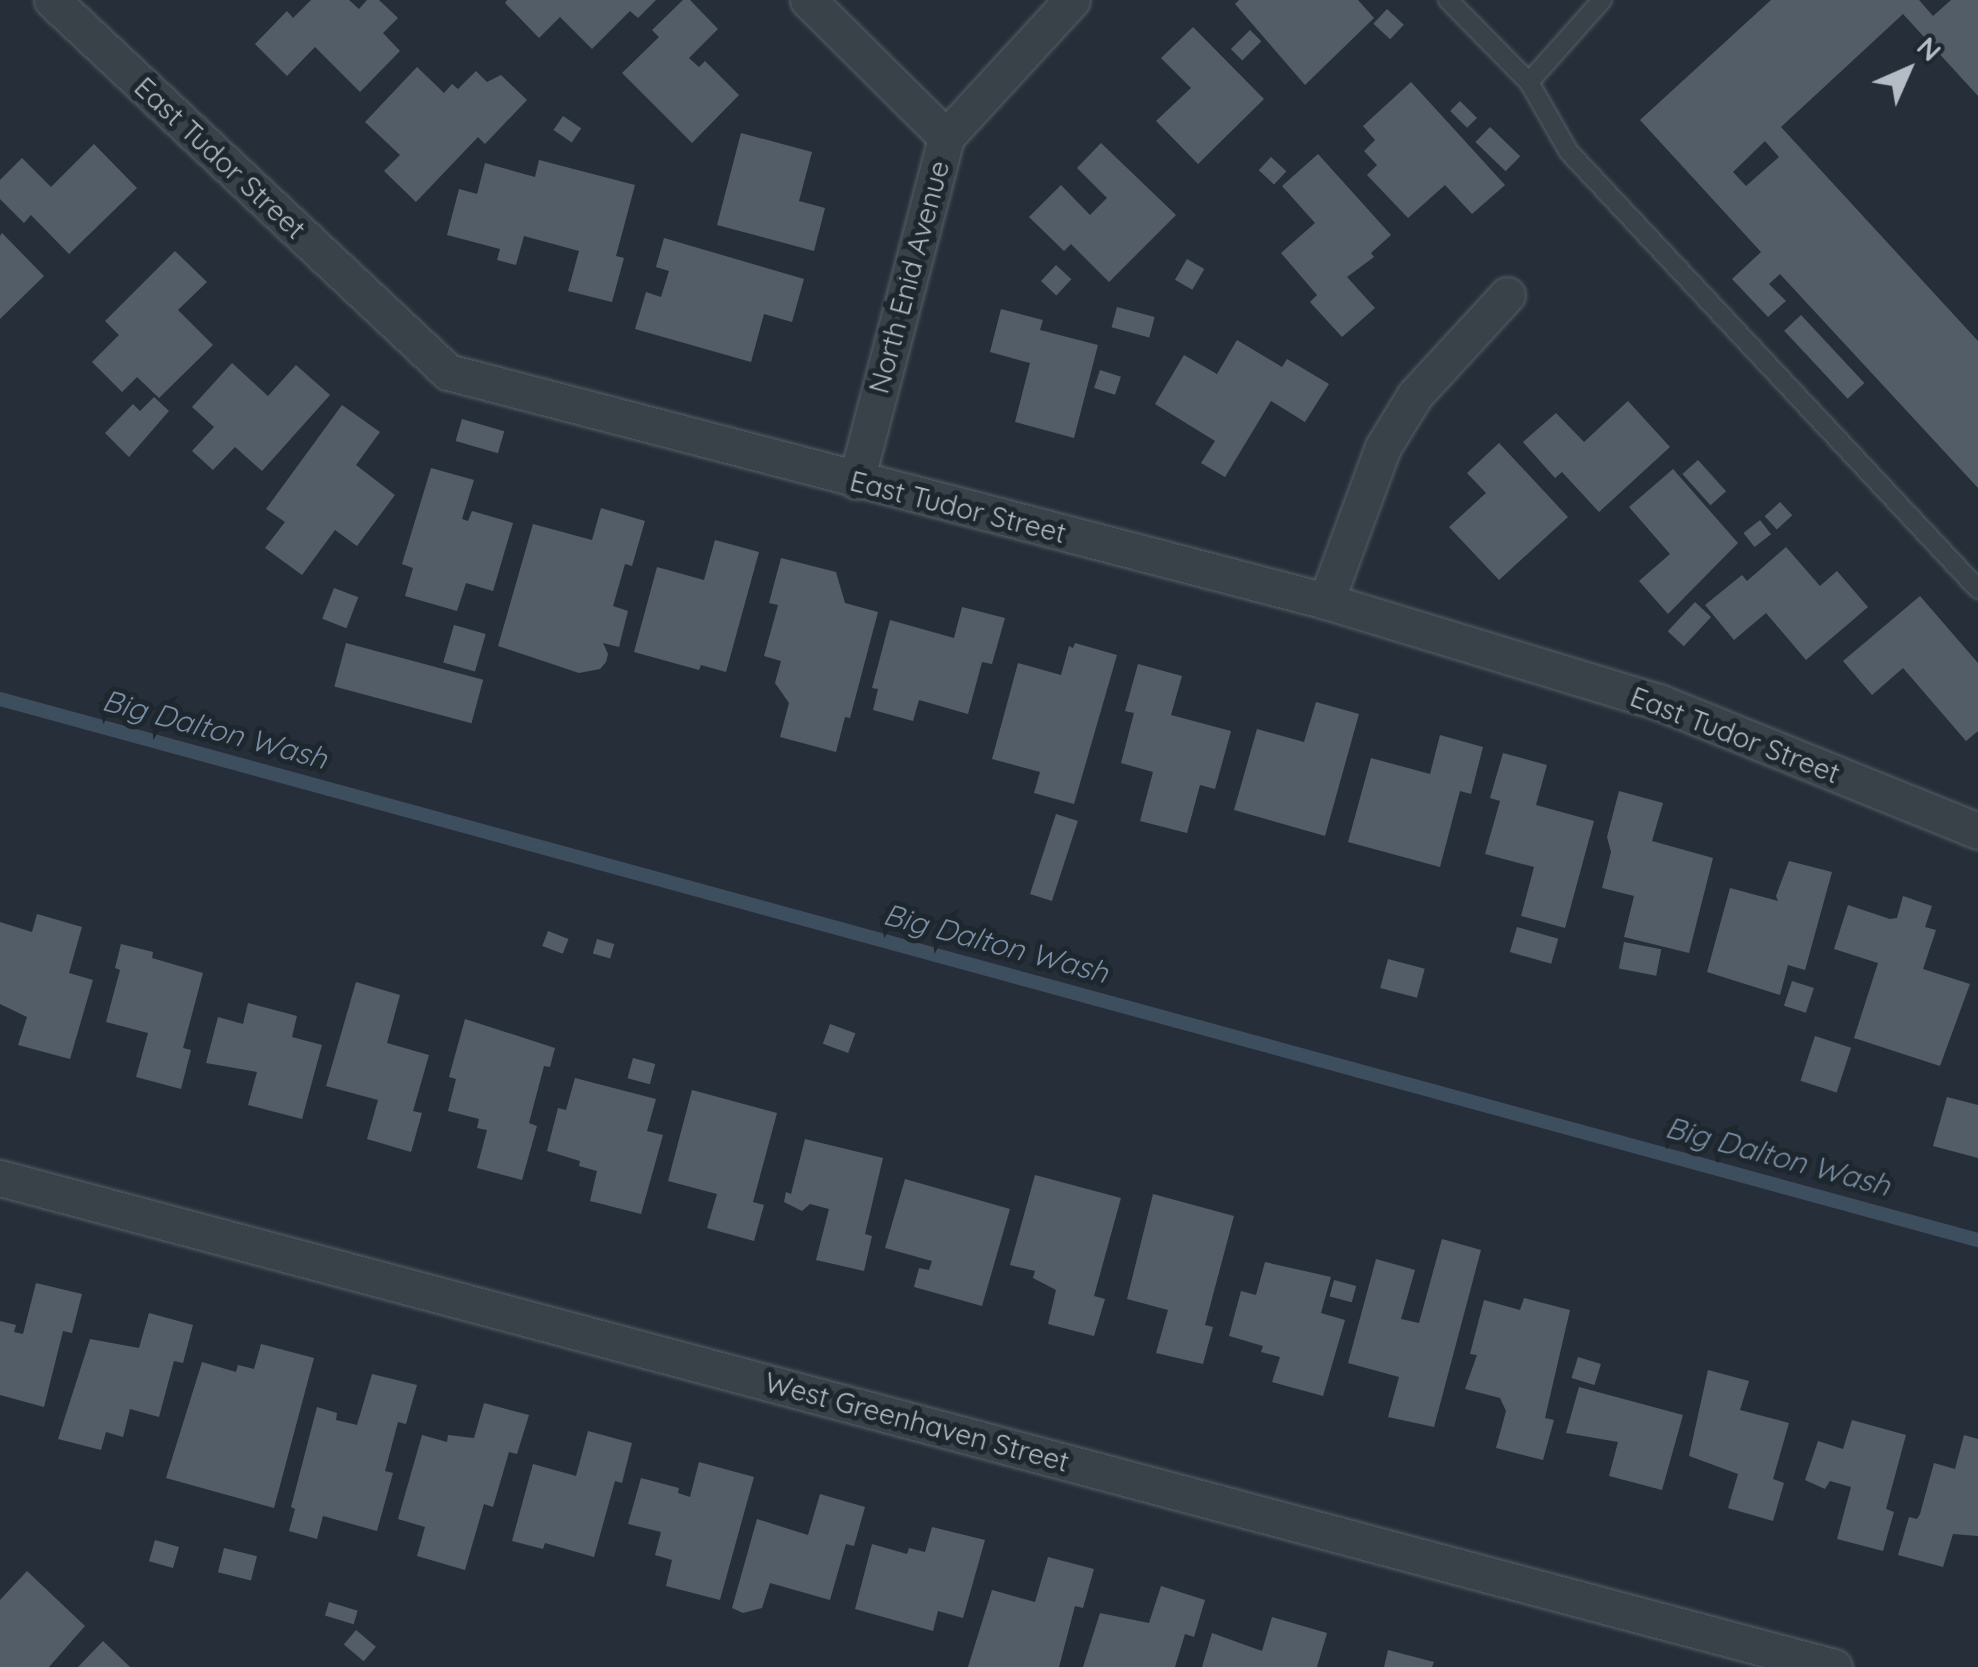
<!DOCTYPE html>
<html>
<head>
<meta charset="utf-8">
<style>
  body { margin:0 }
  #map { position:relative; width:1978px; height:1667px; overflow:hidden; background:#262f39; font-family:Quicksand,sans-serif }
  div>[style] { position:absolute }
  .stream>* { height:14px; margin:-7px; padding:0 7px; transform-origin:7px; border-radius:7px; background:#3d4e5f }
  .building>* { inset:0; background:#535d68; transform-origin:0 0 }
  .roads { filter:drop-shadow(0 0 2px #575f67) drop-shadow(0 0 2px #575f67) }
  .lane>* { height:18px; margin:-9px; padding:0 9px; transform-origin:9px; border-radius:9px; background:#394149 }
  .street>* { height:35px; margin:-17.5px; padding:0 17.5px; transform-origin:17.5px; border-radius:17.5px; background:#394149 }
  span { translate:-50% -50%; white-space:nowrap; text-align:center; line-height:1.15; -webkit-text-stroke:10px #1e262e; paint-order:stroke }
  .street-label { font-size:28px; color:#b5bcc5 }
  .water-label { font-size:30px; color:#798ea4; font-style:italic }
  .north { position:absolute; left:1858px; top:20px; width:100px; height:100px; -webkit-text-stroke:8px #1e262e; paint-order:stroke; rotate:45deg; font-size:28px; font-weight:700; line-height:40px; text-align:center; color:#b5bcc5 }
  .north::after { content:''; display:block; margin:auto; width:35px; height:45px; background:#b5bcc5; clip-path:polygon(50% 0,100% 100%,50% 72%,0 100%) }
</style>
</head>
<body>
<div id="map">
  <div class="stream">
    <div style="left:0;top:699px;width:2051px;rotate:15.3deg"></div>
  </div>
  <div class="building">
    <div style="clip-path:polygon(311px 0,349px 0,359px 9px,367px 0,379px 0,398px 18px,383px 33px,400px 51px,360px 92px,315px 47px,287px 76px,255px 44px,287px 11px,293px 18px)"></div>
    <div style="clip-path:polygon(507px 0,656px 0,638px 18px,630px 11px,592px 49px,560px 17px,539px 38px,505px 3px)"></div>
    <div style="clip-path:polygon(683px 0,690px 0,718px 29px,689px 58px,699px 67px,705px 61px,739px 95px,692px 143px,622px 73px,659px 37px,652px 30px)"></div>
    <div style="clip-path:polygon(1239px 0,1358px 0,1374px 18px,1305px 85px,1235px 4px)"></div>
    <div style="clip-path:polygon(evenodd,1771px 0,1919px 0,1933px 16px,1951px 0,1978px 0,1978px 96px,1903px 14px,1781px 127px,1978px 341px,1978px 488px,1780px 274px,1769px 284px,1786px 301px,1768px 317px,1732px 279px,1761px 252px,1640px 120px,1771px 0,1765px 141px,1779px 157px,1746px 186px,1733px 172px,1765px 141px)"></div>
    <div style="left:1387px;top:9px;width:23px;height:20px;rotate:43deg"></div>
    <div style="clip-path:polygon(1193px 27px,1264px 99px,1198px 164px,1156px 121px,1191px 88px,1161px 58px)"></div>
    <div style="left:1250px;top:30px;width:16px;height:27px;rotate:45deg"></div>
    <div style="clip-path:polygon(417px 67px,444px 93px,452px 84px,458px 89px,476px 71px,487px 82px,501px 75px,527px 100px,485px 144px,478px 137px,416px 202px,384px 171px,400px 155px,365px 122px)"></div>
    <div style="clip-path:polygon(1411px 82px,1505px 185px,1472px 214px,1445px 185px,1408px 218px,1367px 175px,1377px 165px,1364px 151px,1375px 140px,1363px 126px)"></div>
    <div style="left:1460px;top:101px;width:24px;height:14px;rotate:45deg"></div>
    <div style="left:563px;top:116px;width:22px;height:17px;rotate:34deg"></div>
    <div style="left:1490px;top:127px;width:42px;height:21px;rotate:44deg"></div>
    <div style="clip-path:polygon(741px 133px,812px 152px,799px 201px,825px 208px,814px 251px,717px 225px)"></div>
    <div style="clip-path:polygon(1101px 143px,1176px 215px,1109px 282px,1071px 244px,1064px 251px,1029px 217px,1061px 185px,1090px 215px,1107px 198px,1077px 168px)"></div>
    <div style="clip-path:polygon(94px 144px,137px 188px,69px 254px,31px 215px,24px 223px,0 199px,0 180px,22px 158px,51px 187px)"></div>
    <div style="clip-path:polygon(1318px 154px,1391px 235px,1371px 253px,1374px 257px,1347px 277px,1375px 308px,1342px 337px,1310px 302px,1317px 295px,1281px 253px,1315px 223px,1282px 186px)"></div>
    <div style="left:1271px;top:157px;width:21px;height:18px;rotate:43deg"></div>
    <div style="clip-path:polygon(539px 160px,635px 185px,616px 256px,624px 258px,612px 302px,568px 291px,579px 251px,524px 236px,516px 265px,497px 260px,500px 249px,447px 235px,459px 189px,477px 194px,485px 163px,535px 177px)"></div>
    <div style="clip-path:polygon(2px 233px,44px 276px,0 319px,0 236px)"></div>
    <div style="clip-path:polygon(664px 238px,804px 279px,792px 322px,764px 314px,751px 362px,635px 329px,646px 292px,661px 297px,669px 271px,656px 267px)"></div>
    <div style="clip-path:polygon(175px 251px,207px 282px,178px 310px,213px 345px,159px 398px,137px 377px,122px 392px,92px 362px,119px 335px,105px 321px)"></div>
    <div style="left:1187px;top:259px;width:20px;height:24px;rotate:30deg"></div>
    <div style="left:1056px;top:265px;width:21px;height:22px;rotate:43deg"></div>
    <div style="left:1117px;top:307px;width:39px;height:21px;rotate:15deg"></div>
    <div style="clip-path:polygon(1001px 309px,1043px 320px,1040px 330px,1098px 345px,1074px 438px,1015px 422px,1030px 363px,990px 352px)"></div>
    <div style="left:1801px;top:315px;width:93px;height:23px;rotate:47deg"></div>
    <div style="clip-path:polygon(1237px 340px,1282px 367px,1287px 359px,1329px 384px,1305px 422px,1271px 401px,1225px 477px,1201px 463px,1215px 441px,1155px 404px,1184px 355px,1217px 374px)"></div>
    <div style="clip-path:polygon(232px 363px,268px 396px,296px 365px,330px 395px,262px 471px,235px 447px,213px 470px,192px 451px,214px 427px,192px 407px)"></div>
    <div style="left:1100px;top:370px;width:22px;height:19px;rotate:18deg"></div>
    <div style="clip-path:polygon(154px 397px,169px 411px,129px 457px,105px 433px,133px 404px,140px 411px)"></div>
    <div style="clip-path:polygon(1628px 401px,1670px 447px,1599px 512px,1562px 472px,1555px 478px,1523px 442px,1556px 413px,1584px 442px)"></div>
    <div style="clip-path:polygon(342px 405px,380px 432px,356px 465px,395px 495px,357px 546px,335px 530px,302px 575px,265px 548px,285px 522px,266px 509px)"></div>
    <div style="left:462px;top:419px;width:44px;height:23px;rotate:16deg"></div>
    <div style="clip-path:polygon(1499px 443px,1568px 517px,1499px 580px,1449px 527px,1486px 493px,1467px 473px)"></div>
    <div style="left:1698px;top:460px;width:42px;height:21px;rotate:48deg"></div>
    <div style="clip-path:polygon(431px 468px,474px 480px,462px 519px,468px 521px,472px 511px,513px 523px,493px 591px,466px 583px,457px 611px,405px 596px,413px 568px,402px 564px)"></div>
    <div style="clip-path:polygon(1673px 469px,1738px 543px,1668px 614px,1639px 581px,1670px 554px,1629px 507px)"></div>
    <div style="left:1780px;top:502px;width:18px;height:21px;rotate:47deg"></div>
    <div style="clip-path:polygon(601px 508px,645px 521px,632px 566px,625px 564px,613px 606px,628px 611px,619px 647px,603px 643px,608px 654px,606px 662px,600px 669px,579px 673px,498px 646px,533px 524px,592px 540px)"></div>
    <div style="left:1760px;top:520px;width:18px;height:21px;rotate:52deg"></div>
    <div style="clip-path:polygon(715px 540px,759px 552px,726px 672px,701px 665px,699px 670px,634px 652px,657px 567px,704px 580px)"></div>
    <div style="clip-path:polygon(1786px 547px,1820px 586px,1837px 571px,1868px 607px,1806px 660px,1766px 613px,1734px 640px,1705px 605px,1742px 575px,1747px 581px)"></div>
    <div style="clip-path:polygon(781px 558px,836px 572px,845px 603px,878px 612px,850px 718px,845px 717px,836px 752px,780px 737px,789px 703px,775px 683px,781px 661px,764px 656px,778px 605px,769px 603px)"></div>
    <div style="left:334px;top:588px;width:26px;height:33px;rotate:21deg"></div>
    <div style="clip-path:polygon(1920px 596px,1978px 663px,1978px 731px,1966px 741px,1903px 668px,1872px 695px,1843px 661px)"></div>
    <div style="left:1695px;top:602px;width:22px;height:40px;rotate:43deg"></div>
    <div style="clip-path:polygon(962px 607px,1005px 618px,992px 664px,982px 662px,968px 714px,919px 700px,913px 721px,873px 710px,878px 689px,872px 688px,890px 620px,954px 638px)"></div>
    <div style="left:454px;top:625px;width:33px;height:39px;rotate:16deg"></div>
    <div style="left:346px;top:643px;width:142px;height:45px;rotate:15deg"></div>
    <div style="clip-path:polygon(1075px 643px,1117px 655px,1074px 804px,1034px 793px,1040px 772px,992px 759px,1018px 663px,1061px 675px,1069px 646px,1073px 648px)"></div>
    <div style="clip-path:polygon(1138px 664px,1182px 676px,1171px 715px,1231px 731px,1215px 789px,1200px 785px,1187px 833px,1140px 821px,1153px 772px,1121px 763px,1134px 713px,1125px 711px)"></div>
    <div style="clip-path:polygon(1316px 702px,1359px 714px,1325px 836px,1234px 810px,1257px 729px,1304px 742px)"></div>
    <div style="clip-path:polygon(1440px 735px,1483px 747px,1471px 794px,1460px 791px,1440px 867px,1348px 842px,1371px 758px,1430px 774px)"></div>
    <div style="clip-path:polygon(1503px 753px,1547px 765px,1536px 805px,1594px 821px,1565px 928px,1521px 916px,1534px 867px,1485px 854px,1500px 801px,1490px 798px)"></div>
    <div style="clip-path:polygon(1619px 791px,1663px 803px,1652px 841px,1713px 858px,1689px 953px,1624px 937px,1634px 896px,1602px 888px,1611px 852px,1607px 837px)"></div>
    <div style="left:1056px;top:814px;width:23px;height:84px;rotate:18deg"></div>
    <div style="clip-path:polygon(1789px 861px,1832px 872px,1805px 970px,1788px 965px,1780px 995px,1707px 972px,1730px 888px,1778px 901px,1776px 896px)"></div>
    <div style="clip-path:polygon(1903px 896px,1932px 906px,1925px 927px,1936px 930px,1923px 969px,1970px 984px,1940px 1066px,1854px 1038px,1878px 963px,1834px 949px,1848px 905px,1890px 919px,1897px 918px)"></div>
    <div style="clip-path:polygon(37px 914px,82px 927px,69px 973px,93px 980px,70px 1059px,18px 1045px,27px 1017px,0 1004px,0 922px,32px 932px)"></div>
    <div style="left:1517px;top:927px;width:43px;height:26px;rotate:16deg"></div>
    <div style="left:548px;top:931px;width:22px;height:16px;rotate:21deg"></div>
    <div style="left:597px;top:939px;width:18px;height:15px;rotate:16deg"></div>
    <div style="left:1624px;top:942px;width:38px;height:27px;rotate:11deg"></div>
    <div style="clip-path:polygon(121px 944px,153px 952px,152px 958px,203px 973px,183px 1048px,191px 1050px,181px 1089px,136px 1077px,148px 1033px,106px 1022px,120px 970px,115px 968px)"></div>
    <div style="left:1388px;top:959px;width:38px;height:30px;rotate:15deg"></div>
    <div style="left:1792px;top:981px;width:23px;height:26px;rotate:18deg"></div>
    <div style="clip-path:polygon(356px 982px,400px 995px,387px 1043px,429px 1055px,413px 1111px,422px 1113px,411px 1152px,367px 1139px,378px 1100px,326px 1086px)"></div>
    <div style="clip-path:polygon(248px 1003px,297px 1016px,292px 1037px,322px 1045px,302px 1119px,248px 1105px,257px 1072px,206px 1063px,218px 1017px,243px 1024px)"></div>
    <div style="clip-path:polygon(465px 1019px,555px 1048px,550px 1067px,544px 1066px,529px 1123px,537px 1126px,522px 1180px,477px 1168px,487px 1130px,477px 1128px,479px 1119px,448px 1111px,456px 1079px,449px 1077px)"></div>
    <div style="left:830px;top:1024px;width:27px;height:21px;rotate:20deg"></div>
    <div style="left:1815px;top:1036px;width:38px;height:47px;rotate:18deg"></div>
    <div style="left:633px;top:1058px;width:23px;height:21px;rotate:15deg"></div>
    <div style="clip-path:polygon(575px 1078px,656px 1099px,647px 1131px,663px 1135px,641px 1214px,590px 1201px,597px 1171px,579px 1166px,580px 1161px,547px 1151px,558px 1108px,566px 1110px)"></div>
    <div style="clip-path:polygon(692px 1090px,777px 1113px,753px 1202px,764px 1205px,754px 1241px,707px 1228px,717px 1194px,668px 1181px)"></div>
    <div style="clip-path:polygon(1947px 1097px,1978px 1105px,1978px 1158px,1933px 1146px)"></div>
    <div style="clip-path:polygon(805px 1139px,883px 1158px,865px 1234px,872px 1236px,864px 1271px,816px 1260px,829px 1209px,810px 1204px,802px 1211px,784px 1202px,786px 1192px,791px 1194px)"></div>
    <div style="clip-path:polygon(1035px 1175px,1121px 1198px,1094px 1296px,1105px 1299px,1094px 1336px,1048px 1324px,1056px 1290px,1033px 1278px,1035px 1271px,1010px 1265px)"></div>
    <div style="clip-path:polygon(905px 1179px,1010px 1209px,982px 1306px,914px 1287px,919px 1268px,929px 1270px,932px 1261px,885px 1248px)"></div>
    <div style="clip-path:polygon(1153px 1194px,1234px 1216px,1205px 1325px,1213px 1327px,1203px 1364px,1156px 1353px,1168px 1310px,1127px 1299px)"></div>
    <div style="clip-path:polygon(1442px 1239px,1481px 1250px,1434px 1427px,1388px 1417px,1399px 1377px,1348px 1363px,1376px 1259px,1415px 1270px,1401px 1319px,1419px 1323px)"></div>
    <div style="clip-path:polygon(1265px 1262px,1331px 1277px,1321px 1313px,1345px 1320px,1323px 1396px,1272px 1382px,1280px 1357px,1261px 1352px,1263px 1346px,1229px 1336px,1241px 1291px,1256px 1295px)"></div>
    <div style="left:1334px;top:1280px;width:23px;height:17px;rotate:15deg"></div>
    <div style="clip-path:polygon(36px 1283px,82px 1294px,72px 1333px,63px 1331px,44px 1407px,0 1395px,0 1321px,16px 1325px,14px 1332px,23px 1334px)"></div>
    <div style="clip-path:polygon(1524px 1298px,1570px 1310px,1545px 1418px,1554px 1420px,1543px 1460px,1496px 1448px,1506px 1411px,1500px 1398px,1465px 1389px,1477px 1355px,1470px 1354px,1484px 1300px,1520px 1310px)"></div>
    <div style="clip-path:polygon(149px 1313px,193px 1325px,183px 1363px,174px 1361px,159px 1417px,130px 1409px,123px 1437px,106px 1432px,101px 1450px,58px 1439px,90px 1339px,139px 1348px)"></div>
    <div style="clip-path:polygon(261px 1344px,314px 1358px,274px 1508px,166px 1478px,202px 1362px,236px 1372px,238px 1365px,254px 1369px)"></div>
    <div style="left:1578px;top:1357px;width:24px;height:22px;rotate:17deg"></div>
    <div style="clip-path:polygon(1708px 1370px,1749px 1381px,1740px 1410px,1789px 1423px,1773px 1479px,1784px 1483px,1773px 1521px,1728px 1508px,1738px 1474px,1689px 1456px)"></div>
    <div style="clip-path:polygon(372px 1374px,417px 1385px,406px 1424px,398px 1422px,385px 1471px,393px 1473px,377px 1531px,323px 1516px,317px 1539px,289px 1531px,295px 1509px,291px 1507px,317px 1407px,337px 1413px,336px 1420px,357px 1425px)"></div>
    <div style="clip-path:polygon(1579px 1387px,1683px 1415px,1662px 1490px,1609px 1476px,1618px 1442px,1566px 1433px)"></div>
    <div style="clip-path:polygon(484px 1403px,529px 1415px,517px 1454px,509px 1452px,493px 1507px,484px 1504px,465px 1570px,417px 1556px,425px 1527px,398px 1519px,422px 1435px,447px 1442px,448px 1435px,474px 1438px)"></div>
    <div style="clip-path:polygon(1852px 1420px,1906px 1435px,1886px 1509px,1894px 1512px,1883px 1551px,1837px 1539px,1851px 1487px,1830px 1481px,1825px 1489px,1805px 1480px,1818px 1441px,1843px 1449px)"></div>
    <div style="clip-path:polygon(588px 1431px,632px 1443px,622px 1483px,615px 1481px,594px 1557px,545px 1543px,543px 1549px,512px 1541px,533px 1464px,576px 1476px)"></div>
    <div style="clip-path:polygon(1964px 1435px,1978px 1439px,1978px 1536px,1953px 1534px,1943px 1567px,1898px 1555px,1909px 1517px,1917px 1519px,1920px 1514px,1934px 1463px,1955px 1469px)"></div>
    <div style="clip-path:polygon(699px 1462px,754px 1477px,720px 1600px,666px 1586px,672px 1560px,655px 1555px,661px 1532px,628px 1524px,641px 1478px,679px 1488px,678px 1493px,690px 1497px)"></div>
    <div style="clip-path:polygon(820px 1494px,865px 1507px,854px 1546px,846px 1544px,830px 1600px,770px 1583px,762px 1608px,743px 1613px,732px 1608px,757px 1519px,808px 1535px)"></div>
    <div style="clip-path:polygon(932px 1527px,985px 1540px,963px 1618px,938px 1611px,933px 1631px,855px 1609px,872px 1544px,907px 1554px,909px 1548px,925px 1552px)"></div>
    <div style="left:155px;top:1540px;width:25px;height:22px;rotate:16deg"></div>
    <div style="left:224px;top:1548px;width:34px;height:25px;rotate:14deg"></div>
    <div style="clip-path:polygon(1048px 1557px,1094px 1569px,1083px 1608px,1075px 1606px,1059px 1667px,968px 1667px,992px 1590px,1035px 1602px)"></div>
    <div style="clip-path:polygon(27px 1571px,85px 1626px,49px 1667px,0 1667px,0 1600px)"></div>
    <div style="clip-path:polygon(1161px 1586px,1205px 1600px,1194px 1637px,1185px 1634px,1175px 1667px,1083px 1667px,1100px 1613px,1149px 1623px)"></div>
    <div style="left:329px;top:1602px;width:30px;height:14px;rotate:17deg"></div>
    <div style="clip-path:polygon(1272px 1617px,1327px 1633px,1317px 1667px,1202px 1667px,1212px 1633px,1262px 1651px)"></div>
    <div style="left:356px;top:1630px;width:26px;height:19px;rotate:40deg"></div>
    <div style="clip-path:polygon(103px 1641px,130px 1667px,78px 1667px)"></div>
    <div style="clip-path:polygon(1388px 1650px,1434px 1662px,1432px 1667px,1384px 1667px)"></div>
  </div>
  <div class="roads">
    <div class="lane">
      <div style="left:1448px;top:0;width:115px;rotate:45.4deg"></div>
      <div style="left:1529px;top:82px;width:110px;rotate:-48.3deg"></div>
      <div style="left:1529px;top:82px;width:81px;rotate:60.3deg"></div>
      <div style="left:1569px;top:152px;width:599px;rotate:46.9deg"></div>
    </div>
    <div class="street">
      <div style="left:52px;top:0;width:543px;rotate:43.21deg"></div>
      <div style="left:448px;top:372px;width:907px;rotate:14.62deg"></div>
      <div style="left:1326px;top:601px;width:348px;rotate:16.9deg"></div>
      <div style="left:1659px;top:702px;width:344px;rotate:22deg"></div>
      <div style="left:808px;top:0;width:194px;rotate:44.8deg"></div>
      <div style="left:856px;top:481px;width:356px;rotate:-75.3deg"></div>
      <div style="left:946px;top:137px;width:186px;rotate:-47.4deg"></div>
      <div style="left:1326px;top:601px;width:164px;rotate:-69.7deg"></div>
      <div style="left:1383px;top:447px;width:61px;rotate:-58.4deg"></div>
      <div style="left:1415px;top:395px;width:136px;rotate:-47.4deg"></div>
      <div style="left:0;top:1178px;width:1898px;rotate:14.93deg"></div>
    </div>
  </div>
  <div class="street-label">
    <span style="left:220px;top:158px;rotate:43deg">East Tudor Street</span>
    <span style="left:909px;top:277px;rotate:-75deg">North Enid Avenue</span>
    <span style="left:958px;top:507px;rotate:14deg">East Tudor Street</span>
    <span style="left:1735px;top:735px;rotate:21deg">East Tudor Street</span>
    <span style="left:917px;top:1422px;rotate:15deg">West Greenhaven Street</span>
  </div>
  <div class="water-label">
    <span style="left:215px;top:729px;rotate:15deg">Big Dalton Wash</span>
    <span style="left:996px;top:943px;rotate:15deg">Big Dalton Wash</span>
    <span style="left:1778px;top:1156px;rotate:15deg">Big Dalton Wash</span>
  </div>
  <div class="north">N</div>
</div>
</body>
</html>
